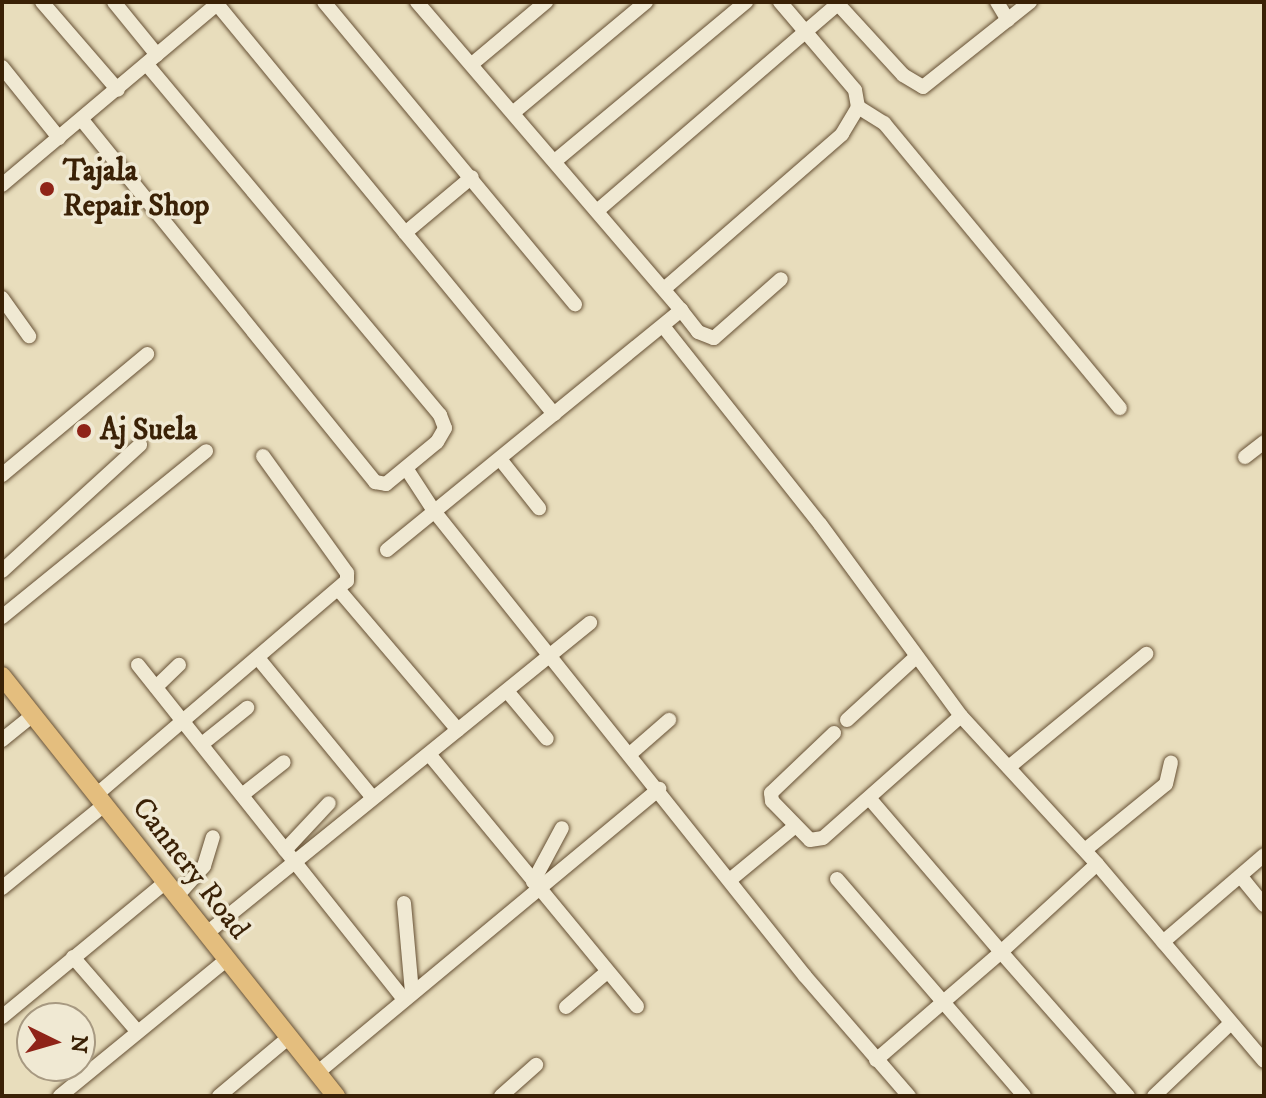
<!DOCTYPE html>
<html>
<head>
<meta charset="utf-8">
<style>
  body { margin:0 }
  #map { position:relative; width:1266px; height:1098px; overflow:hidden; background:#e8ddbc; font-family:"IM FELL DW Pica",serif }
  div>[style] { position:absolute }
  .roads { filter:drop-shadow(0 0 2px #665034) drop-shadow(0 0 2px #665034) }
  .minor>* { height:14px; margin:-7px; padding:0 7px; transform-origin:7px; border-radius:7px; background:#f0e9d3 }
  .major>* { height:18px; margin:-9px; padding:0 9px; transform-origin:9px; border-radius:9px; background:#e4be7e }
  .dots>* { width:22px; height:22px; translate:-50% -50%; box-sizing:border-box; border:4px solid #f0e9d3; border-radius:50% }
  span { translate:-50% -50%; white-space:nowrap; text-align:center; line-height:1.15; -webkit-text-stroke:7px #f0e9d3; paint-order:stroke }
  .poi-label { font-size:30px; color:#3a2106; font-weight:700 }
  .left { translate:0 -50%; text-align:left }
  .street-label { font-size:30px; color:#3a2106 }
  .frame { position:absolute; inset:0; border:4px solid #3a2106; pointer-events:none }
  .north { position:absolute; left:16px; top:1002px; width:80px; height:80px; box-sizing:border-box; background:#f0e9d3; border:2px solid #a79981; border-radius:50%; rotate:95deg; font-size:22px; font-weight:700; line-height:32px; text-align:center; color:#3a2106 }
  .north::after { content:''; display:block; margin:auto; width:28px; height:36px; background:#8f2418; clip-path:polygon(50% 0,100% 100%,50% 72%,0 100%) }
</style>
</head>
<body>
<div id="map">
  <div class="roads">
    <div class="minor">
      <div style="left:42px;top:2px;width:116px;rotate:49.2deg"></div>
      <div style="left:114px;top:2px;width:68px;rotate:50.9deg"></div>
      <div style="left:324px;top:2px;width:393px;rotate:50.3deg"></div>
      <div style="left:997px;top:2px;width:21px;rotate:59deg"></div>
      <div style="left:217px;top:4px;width:531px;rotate:50.58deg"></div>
      <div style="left:472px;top:64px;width:97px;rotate:-40deg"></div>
      <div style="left:2px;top:67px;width:91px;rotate:51.2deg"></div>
      <div style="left:858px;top:107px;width:31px;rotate:32deg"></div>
      <div style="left:884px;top:123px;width:370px;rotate:50.4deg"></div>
      <div style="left:514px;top:112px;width:172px;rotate:-39.8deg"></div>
      <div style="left:82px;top:120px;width:466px;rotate:51deg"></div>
      <div style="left:375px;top:482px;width:11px;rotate:10deg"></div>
      <div style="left:386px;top:484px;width:66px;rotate:-39.5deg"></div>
      <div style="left:437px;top:442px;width:16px;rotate:-60deg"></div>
      <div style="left:445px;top:428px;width:14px;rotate:-111deg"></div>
      <div style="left:440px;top:415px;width:457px;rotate:-129.9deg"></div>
      <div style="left:555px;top:161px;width:249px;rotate:-39.8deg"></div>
      <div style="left:2px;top:185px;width:284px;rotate:-40.1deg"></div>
      <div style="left:597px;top:211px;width:318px;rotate:-40.7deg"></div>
      <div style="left:838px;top:4px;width:96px;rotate:47.5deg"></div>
      <div style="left:903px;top:75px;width:23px;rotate:31deg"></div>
      <div style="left:923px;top:87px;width:137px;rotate:-38.5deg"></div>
      <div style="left:405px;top:233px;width:87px;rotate:-39.9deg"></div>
      <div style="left:664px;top:289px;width:236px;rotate:-41deg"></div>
      <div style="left:842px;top:134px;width:31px;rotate:-59deg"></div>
      <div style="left:858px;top:107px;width:17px;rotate:-100deg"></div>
      <div style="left:855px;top:90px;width:116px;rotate:-130.4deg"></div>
      <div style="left:2px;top:298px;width:47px;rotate:54.6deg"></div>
      <div style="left:681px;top:310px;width:28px;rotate:52deg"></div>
      <div style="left:698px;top:332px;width:17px;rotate:21deg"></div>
      <div style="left:714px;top:338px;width:89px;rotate:-41.4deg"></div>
      <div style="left:663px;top:326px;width:253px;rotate:51.6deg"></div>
      <div style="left:820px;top:524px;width:238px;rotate:53.7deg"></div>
      <div style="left:961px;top:716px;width:201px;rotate:47.4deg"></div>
      <div style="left:1097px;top:864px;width:258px;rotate:49.7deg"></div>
      <div style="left:1245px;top:457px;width:24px;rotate:-38deg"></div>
      <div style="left:500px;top:459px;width:63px;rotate:51.5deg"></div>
      <div style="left:406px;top:468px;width:51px;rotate:56.9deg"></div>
      <div style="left:434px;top:511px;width:595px;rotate:51.42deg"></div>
      <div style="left:805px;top:976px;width:159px;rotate:49.1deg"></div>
      <div style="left:2px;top:475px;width:189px;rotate:-39.8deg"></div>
      <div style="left:387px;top:550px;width:380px;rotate:-39.2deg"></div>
      <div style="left:681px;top:310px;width:406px;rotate:-130.6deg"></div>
      <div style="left:2px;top:571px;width:187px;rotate:-42.4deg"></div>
      <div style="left:338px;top:589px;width:185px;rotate:49.6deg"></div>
      <div style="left:2px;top:617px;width:263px;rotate:-39.1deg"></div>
      <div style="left:258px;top:658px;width:181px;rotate:50.6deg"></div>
      <div style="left:138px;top:665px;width:428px;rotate:51.5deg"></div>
      <div style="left:156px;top:687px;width:32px;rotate:-44deg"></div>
      <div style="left:507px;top:691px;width:62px;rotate:50.2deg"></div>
      <div style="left:847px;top:720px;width:93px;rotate:-42.4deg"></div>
      <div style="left:834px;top:733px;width:87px;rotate:136.4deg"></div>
      <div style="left:771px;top:793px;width:8px;rotate:83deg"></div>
      <div style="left:772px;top:801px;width:54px;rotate:45.7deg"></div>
      <div style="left:810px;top:840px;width:13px;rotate:-9deg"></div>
      <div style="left:823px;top:838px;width:184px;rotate:-41.5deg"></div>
      <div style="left:2px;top:740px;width:40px;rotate:-39deg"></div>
      <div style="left:202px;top:744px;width:58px;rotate:-38.7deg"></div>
      <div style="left:429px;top:754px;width:327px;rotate:50.5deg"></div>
      <div style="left:630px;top:754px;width:52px;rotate:-41.1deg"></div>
      <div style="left:1009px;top:767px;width:178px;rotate:-39.5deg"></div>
      <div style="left:96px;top:795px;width:330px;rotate:-40.5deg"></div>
      <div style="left:347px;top:581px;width:8px;rotate:-90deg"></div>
      <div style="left:347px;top:573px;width:144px;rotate:-125.7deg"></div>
      <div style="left:242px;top:795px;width:53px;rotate:-38.2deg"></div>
      <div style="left:870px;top:799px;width:201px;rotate:49.4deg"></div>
      <div style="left:1001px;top:952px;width:130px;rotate:-42.5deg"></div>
      <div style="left:285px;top:850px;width:64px;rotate:-46.9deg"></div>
      <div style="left:1085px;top:850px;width:104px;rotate:-39.2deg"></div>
      <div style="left:1166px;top:784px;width:22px;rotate:-77deg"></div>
      <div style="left:1242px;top:878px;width:35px;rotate:51deg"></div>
      <div style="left:731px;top:879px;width:82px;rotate:-39.5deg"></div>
      <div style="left:837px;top:879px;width:286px;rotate:49.2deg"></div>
      <div style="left:533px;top:882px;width:61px;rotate:-61.8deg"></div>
      <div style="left:2px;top:888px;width:132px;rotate:-39.1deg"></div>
      <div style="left:177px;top:896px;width:40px;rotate:-48deg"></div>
      <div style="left:204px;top:866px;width:30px;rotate:-73deg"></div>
      <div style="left:404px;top:903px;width:90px;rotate:84.9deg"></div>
      <div style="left:207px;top:933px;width:493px;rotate:-39deg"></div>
      <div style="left:1163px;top:942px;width:133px;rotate:-40.7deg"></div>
      <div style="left:73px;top:957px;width:99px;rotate:49.1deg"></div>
      <div style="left:566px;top:1007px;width:54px;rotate:-40.5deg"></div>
      <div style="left:2px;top:1017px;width:212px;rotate:-39.5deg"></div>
      <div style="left:876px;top:1060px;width:165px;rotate:-40.8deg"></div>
      <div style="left:1001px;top:952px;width:192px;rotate:48.6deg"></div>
      <div style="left:317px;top:1073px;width:445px;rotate:-39.7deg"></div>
      <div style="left:60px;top:1096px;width:215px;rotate:-39.3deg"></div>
      <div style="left:219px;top:1096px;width:90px;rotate:-40deg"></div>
      <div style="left:501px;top:1096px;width:47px;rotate:-41.5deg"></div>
      <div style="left:1154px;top:1096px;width:106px;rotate:-43.5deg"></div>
    </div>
    <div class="major">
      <div style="left:2px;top:676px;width:537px;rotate:51.51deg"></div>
    </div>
  </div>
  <div class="dots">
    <div style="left:47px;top:189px;background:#8f2418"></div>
    <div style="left:84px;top:431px;background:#8f2418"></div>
  </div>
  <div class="poi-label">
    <span class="left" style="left:63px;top:189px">Tajala<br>Repair Shop</span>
    <span class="left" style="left:100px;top:431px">Aj Suela</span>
  </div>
  <div class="street-label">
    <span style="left:190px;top:869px;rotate:52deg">Cannery Road</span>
  </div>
  <div class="frame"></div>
  <div class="north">N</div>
</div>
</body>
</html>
